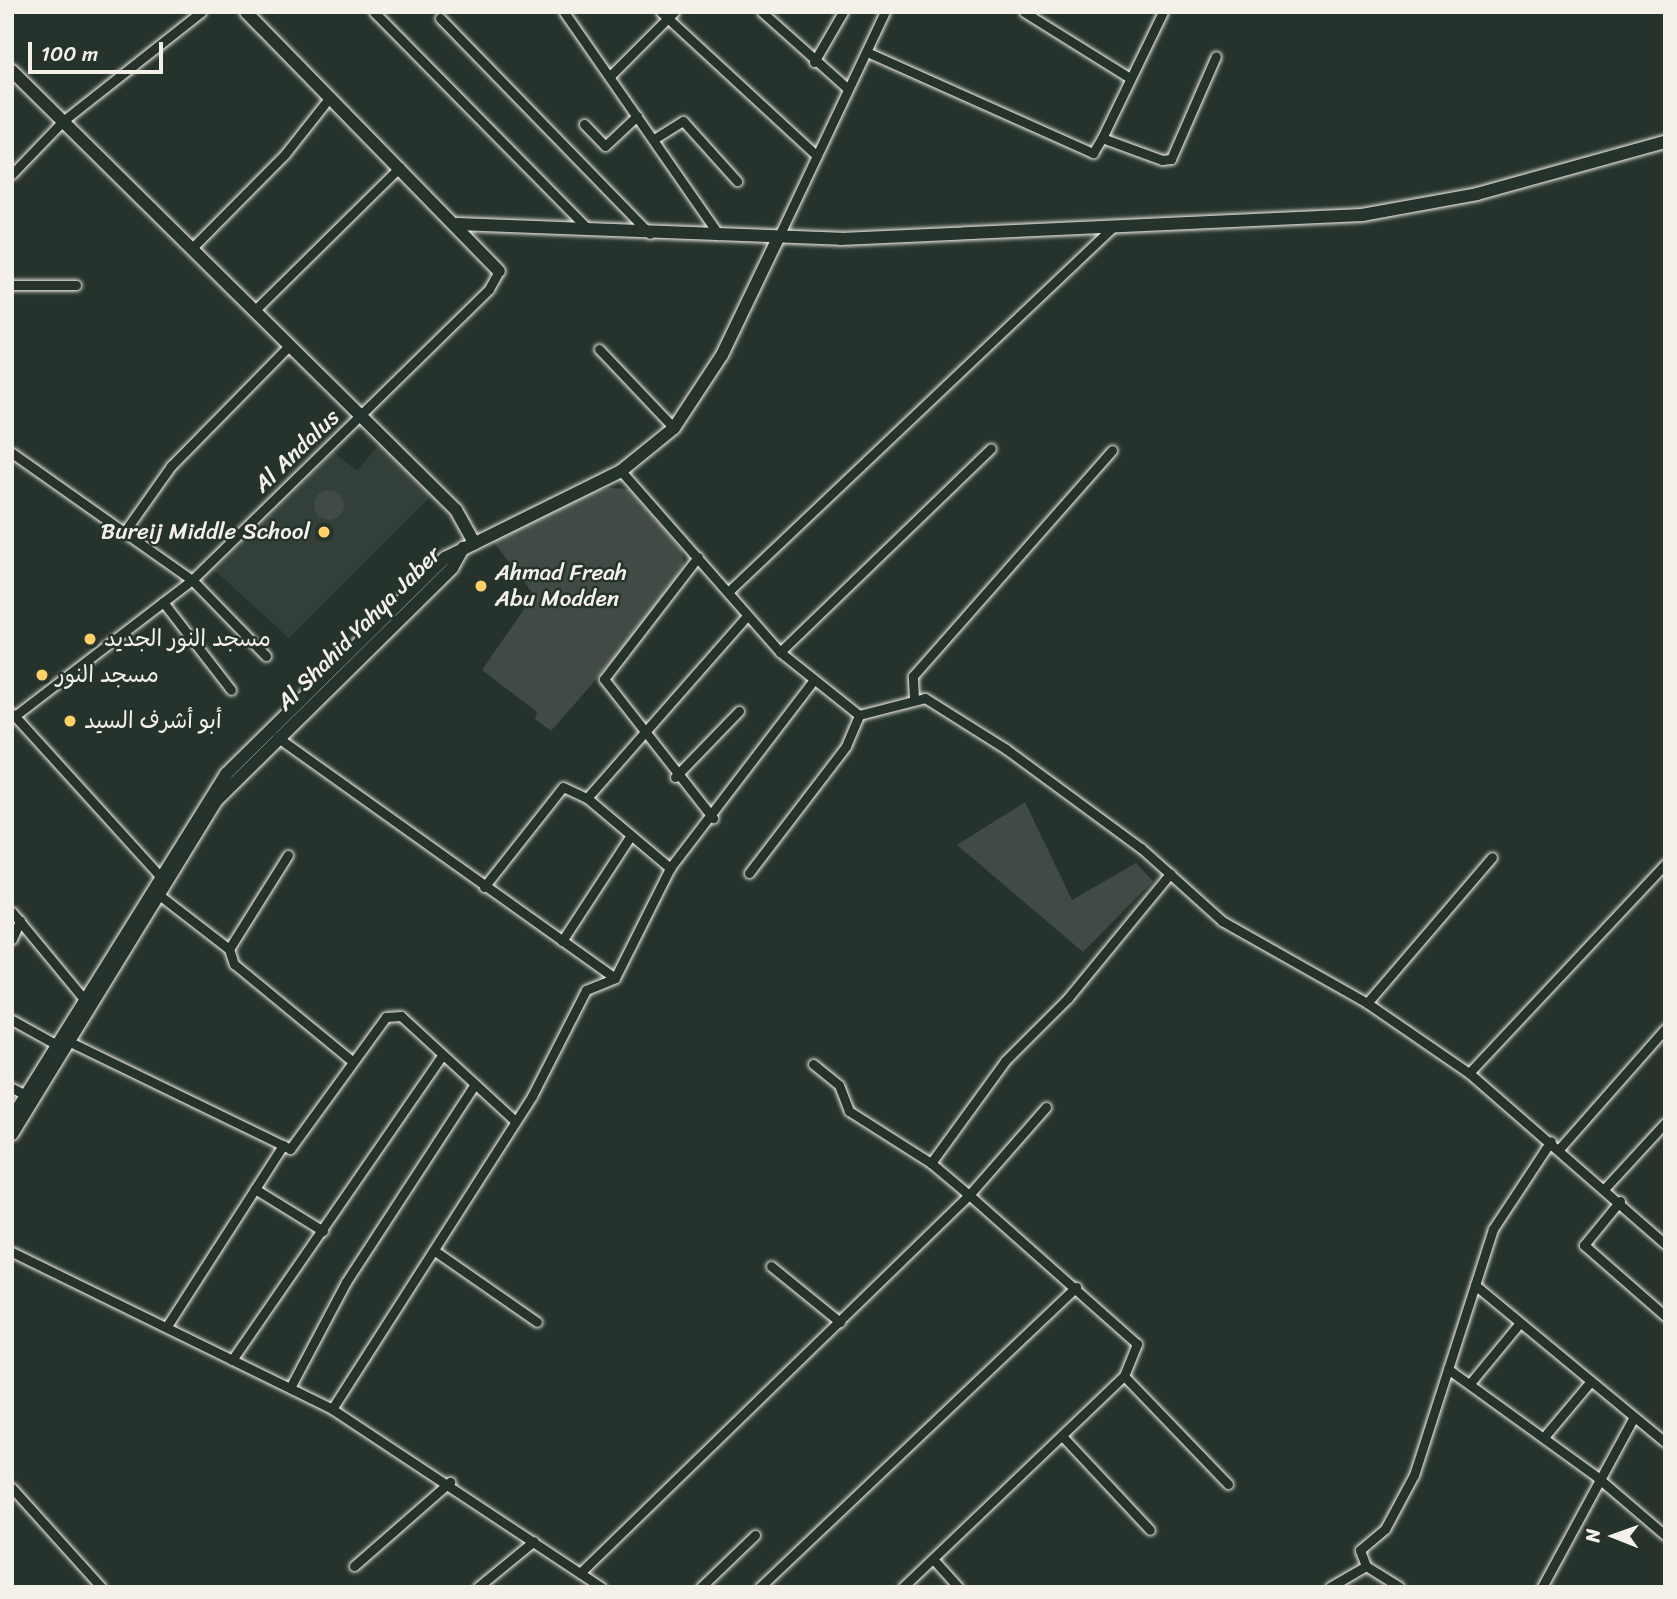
<!DOCTYPE html>
<html>
<head>
<meta charset="utf-8">
<style>
  body { margin:0 }
  #map { position:relative; width:1677px; height:1599px; overflow:hidden; background:#26332d; font-family:Sriracha,"Playpen Sans Arabic",sans-serif }
  div>[style] { position:absolute }
  .built>* { inset:0; background:#333f39 }
  .green>* { inset:0; background:#414b45 }
  .round { border-radius:50% }
  .roads { filter:drop-shadow(0 0 2px #f4f1e8) drop-shadow(0 0 2px #f4f1e8) }
  .street>* { height:9px; margin:-4.5px; padding:0 4.5px; transform-origin:4.5px; border-radius:4.5px; background:#26332d }
  .secondary>* { height:12px; margin:-6px; padding:0 6px; transform-origin:6px; border-radius:6px; background:#26332d }
  .dots>* { width:19px; height:19px; translate:-50% -50%; box-sizing:border-box; border:4px solid #26332d; border-radius:50% }
  span { translate:-50% -50%; white-space:nowrap; text-align:center; line-height:1.15; -webkit-text-stroke:5px #26332d; paint-order:stroke }
  .street-label { font-size:23px; color:#f4f1e8 }
  .poi-label { font-size:23px; color:#f4f1e8 }
  .right { translate:-100% -50%; text-align:right }
  .left { translate:0 -50%; text-align:left }
  .frame { position:absolute; inset:0; border:14px solid #f4f1e8; pointer-events:none }
  .north { position:absolute; left:1579px; top:1501px; width:70px; height:70px; -webkit-text-stroke:5px #26332d; paint-order:stroke; rotate:271deg; font-size:19px; font-weight:700; line-height:28px; text-align:center; color:#f4f1e8 }
  .north::after { content:''; display:block; margin:auto; width:24px; height:32px; background:#f4f1e8; clip-path:polygon(50% 0,100% 100%,50% 72%,0 100%) }
  .scale { position:absolute; left:28px; top:42px; width:135px; height:32px; box-sizing:border-box; border:4px solid #f4f1e8; border-top:0; padding-left:9px; font-size:21px; line-height:24px; white-space:nowrap; color:#f4f1e8; -webkit-text-stroke:5px #26332d; paint-order:stroke }
</style>
</head>
<body>
<div id="map">
  <div class="built">
    <div style="clip-path:polygon(380px 443px,433px 494px,289px 638px,214px 570px,334px 452px,357px 471px)"></div>
  </div>
  <div class="green">
    <div style="clip-path:polygon(610px 488px,629px 489px,682px 550px,684px 566px,652px 615px,551px 731px,535px 719px,537px 712px,482px 670px,534px 595px,492px 540px,581px 495px)"></div>
    <div class="round" style="left:314px;top:490px;width:30px;height:30px"></div>
    <div style="clip-path:polygon(1025px 802px,1072px 900px,1136px 863px,1153px 881px,1083px 952px,957px 845px)"></div>
  </div>
  <div class="roads">
    <div class="street">
      <div style="left:374px;top:12px;width:306px;rotate:45.4deg"></div>
      <div style="left:564px;top:12px;width:272px;rotate:55.2deg"></div>
      <div style="left:661px;top:12px;width:212px;rotate:42.7deg"></div>
      <div style="left:762px;top:12px;width:115px;rotate:41.8deg"></div>
      <div style="left:1024px;top:12px;width:125px;rotate:31.9deg"></div>
      <div style="left:440px;top:18px;width:301px;rotate:45.8deg"></div>
      <div style="left:867px;top:52px;width:248px;rotate:24.1deg"></div>
      <div style="left:1093px;top:153px;width:17px;rotate:-59deg"></div>
      <div style="left:1102px;top:138px;width:64px;rotate:20.1deg"></div>
      <div style="left:1162px;top:160px;width:9px;rotate:-6deg"></div>
      <div style="left:1171px;top:159px;width:112px;rotate:-66.4deg"></div>
      <div style="left:814px;top:62px;width:58px;rotate:-59.9deg"></div>
      <div style="left:610px;top:76px;width:91px;rotate:-45deg"></div>
      <div style="left:584px;top:124px;width:30px;rotate:46deg"></div>
      <div style="left:605px;top:146px;width:44px;rotate:-43.2deg"></div>
      <div style="left:1102px;top:138px;width:140px;rotate:-64.2deg"></div>
      <div style="left:654px;top:139px;width:34px;rotate:-32deg"></div>
      <div style="left:683px;top:121px;width:81px;rotate:48deg"></div>
      <div style="left:12px;top:174px;width:74px;rotate:-46.1deg"></div>
      <div style="left:63px;top:121px;width:176px;rotate:-38.3deg"></div>
      <div style="left:778px;top:238px;width:250px;rotate:-64.7deg"></div>
      <div style="left:194px;top:246px;width:129px;rotate:-45.3deg"></div>
      <div style="left:285px;top:154px;width:73px;rotate:-51.7deg"></div>
      <div style="left:12px;top:285px;width:64px"></div>
      <div style="left:256px;top:309px;width:202px;rotate:-44.6deg"></div>
      <div style="left:599px;top:349px;width:109px;rotate:46.5deg"></div>
      <div style="left:12px;top:453px;width:220px;rotate:35.2deg"></div>
      <div style="left:192px;top:580px;width:223px;rotate:142.5deg"></div>
      <div style="left:621px;top:471px;width:241px;rotate:48.7deg"></div>
      <div style="left:780px;top:652px;width:101px;rotate:38.6deg"></div>
      <div style="left:859px;top:715px;width:68px;rotate:-14.4deg"></div>
      <div style="left:925px;top:698px;width:96px;rotate:32.2deg"></div>
      <div style="left:1006px;top:749px;width:167px;rotate:36.3deg"></div>
      <div style="left:1141px;top:848px;width:109px;rotate:42deg"></div>
      <div style="left:1222px;top:921px;width:167px;rotate:29.5deg"></div>
      <div style="left:1367px;top:1003px;width:124px;rotate:34.5deg"></div>
      <div style="left:1469px;top:1073px;width:260px;rotate:41.1deg"></div>
      <div style="left:125px;top:531px;width:80px;rotate:-54.7deg"></div>
      <div style="left:171px;top:466px;width:170px;rotate:-45.5deg"></div>
      <div style="left:698px;top:557px;width:154px;rotate:127.6deg"></div>
      <div style="left:604px;top:679px;width:177px;rotate:51.9deg"></div>
      <div style="left:728px;top:592px;width:533px;rotate:-43.48deg"></div>
      <div style="left:163px;top:602px;width:111px;rotate:52.3deg"></div>
      <div style="left:780px;top:652px;width:293px;rotate:-44deg"></div>
      <div style="left:266px;top:656px;width:106px;rotate:-134.2deg"></div>
      <div style="left:192px;top:580px;width:416px;rotate:-44.4deg"></div>
      <div style="left:489px;top:289px;width:21px;rotate:-61deg"></div>
      <div style="left:914px;top:698px;width:22px;rotate:-93deg"></div>
      <div style="left:913px;top:676px;width:301px;rotate:-48.6deg"></div>
      <div style="left:13px;top:714px;width:219px;rotate:47.8deg"></div>
      <div style="left:277px;top:737px;width:415px;rotate:35.5deg"></div>
      <div style="left:675px;top:777px;width:92px;rotate:-45.9deg"></div>
      <div style="left:587px;top:798px;width:242px;rotate:-48.7deg"></div>
      <div style="left:749px;top:873px;width:160px;rotate:-52.6deg"></div>
      <div style="left:846px;top:746px;width:34px;rotate:-67deg"></div>
      <div style="left:484px;top:887px;width:127px;rotate:-51.7deg"></div>
      <div style="left:563px;top:787px;width:26px;rotate:25deg"></div>
      <div style="left:587px;top:798px;width:109px;rotate:40.1deg"></div>
      <div style="left:154px;top:891px;width:95px;rotate:37.7deg"></div>
      <div style="left:229px;top:949px;width:111px;rotate:-57.9deg"></div>
      <div style="left:12px;top:912px;width:113px;rotate:50.4deg"></div>
      <div style="left:12px;top:939px;width:20px;rotate:-66deg"></div>
      <div style="left:562px;top:941px;width:126px;rotate:-56.9deg"></div>
      <div style="left:229px;top:949px;width:16px;rotate:72deg"></div>
      <div style="left:234px;top:964px;width:153px;rotate:39.4deg"></div>
      <div style="left:1367px;top:1003px;width:192px;rotate:-49.4deg"></div>
      <div style="left:12px;top:1020px;width:51px;rotate:29.1deg"></div>
      <div style="left:66px;top:1040px;width:249px;rotate:25.9deg"></div>
      <div style="left:290px;top:1149px;width:163px;rotate:-54deg"></div>
      <div style="left:386px;top:1017px;width:15px;rotate:-4deg"></div>
      <div style="left:401px;top:1016px;width:155px;rotate:42.6deg"></div>
      <div style="left:813px;top:1064px;width:33px;rotate:39deg"></div>
      <div style="left:839px;top:1085px;width:28px;rotate:69deg"></div>
      <div style="left:849px;top:1111px;width:97px;rotate:32.4deg"></div>
      <div style="left:1469px;top:1073px;width:287px;rotate:-46.8deg"></div>
      <div style="left:12px;top:1088px;width:16px;rotate:27deg"></div>
      <div style="left:1560px;top:1148px;width:159px;rotate:-48.6deg"></div>
      <div style="left:1606px;top:1187px;width:87px;rotate:-47.3deg"></div>
      <div style="left:255px;top:1189px;width:80px;rotate:31.7deg"></div>
      <div style="left:1620px;top:1201px;width:57px;rotate:129.3deg"></div>
      <div style="left:1584px;top:1245px;width:108px;rotate:41.2deg"></div>
      <div style="left:435px;top:1251px;width:124px;rotate:34.8deg"></div>
      <div style="left:12px;top:1252px;width:356px;rotate:26.1deg"></div>
      <div style="left:332px;top:1409px;width:323px;rotate:33.5deg"></div>
      <div style="left:771px;top:1266px;width:89px;rotate:39.1deg"></div>
      <div style="left:1475px;top:1285px;width:246px;rotate:39.6deg"></div>
      <div style="left:167px;top:1326px;width:215px;rotate:-57.3deg"></div>
      <div style="left:232px;top:1360px;width:369px;rotate:-55.4deg"></div>
      <div style="left:1448px;top:1369px;width:184px;rotate:35.9deg"></div>
      <div style="left:1597px;top:1477px;width:89px;rotate:40.5deg"></div>
      <div style="left:1124px;top:1376px;width:150px;rotate:46.1deg"></div>
      <div style="left:1472px;top:1381px;width:74px;rotate:-50.5deg"></div>
      <div style="left:291px;top:1386px;width:118px;rotate:-62.1deg"></div>
      <div style="left:346px;top:1282px;width:236px;rotate:-56.9deg"></div>
      <div style="left:332px;top:1409px;width:371px;rotate:-57.4deg"></div>
      <div style="left:532px;top:1096px;width:119px;rotate:-63deg"></div>
      <div style="left:586px;top:990px;width:31px;rotate:-22deg"></div>
      <div style="left:615px;top:978px;width:123px;rotate:-63.4deg"></div>
      <div style="left:670px;top:868px;width:235px;rotate:-52.6deg"></div>
      <div style="left:1063px;top:1437px;width:127px;rotate:46.9deg"></div>
      <div style="left:1544px;top:1437px;width:73px;rotate:-50deg"></div>
      <div style="left:12px;top:1488px;width:133px;rotate:48deg"></div>
      <div style="left:933px;top:1559px;width:38px;rotate:48deg"></div>
      <div style="left:354px;top:1566px;width:128px;rotate:-41.2deg"></div>
      <div style="left:1366px;top:1566px;width:17px;rotate:-111deg"></div>
      <div style="left:1360px;top:1550px;width:33px;rotate:-40deg"></div>
      <div style="left:1385px;top:1529px;width:61px;rotate:-61.8deg"></div>
      <div style="left:1414px;top:1475px;width:258px;rotate:-72.2deg"></div>
      <div style="left:1493px;top:1229px;width:105px;rotate:-56.6deg"></div>
      <div style="left:580px;top:1573px;width:542px;rotate:-44.18deg"></div>
      <div style="left:969px;top:1195px;width:50px;rotate:-139.9deg"></div>
      <div style="left:931px;top:1163px;width:126px;rotate:-54deg"></div>
      <div style="left:1005px;top:1061px;width:89px;rotate:-45deg"></div>
      <div style="left:1068px;top:998px;width:161px;rotate:-50.6deg"></div>
      <div style="left:478px;top:1587px;width:72px;rotate:-39.4deg"></div>
      <div style="left:701px;top:1587px;width:75px;rotate:-43.9deg"></div>
      <div style="left:760px;top:1587px;width:436px;rotate:-43.5deg"></div>
      <div style="left:903px;top:1587px;width:306px;rotate:-43.7deg"></div>
      <div style="left:1124px;top:1376px;width:35px;rotate:-68deg"></div>
      <div style="left:1137px;top:1344px;width:225px;rotate:-138.4deg"></div>
      <div style="left:969px;top:1195px;width:117px;rotate:-48.8deg"></div>
      <div style="left:1330px;top:1587px;width:42px;rotate:-30.3deg"></div>
      <div style="left:1366px;top:1566px;width:39px;rotate:32deg"></div>
      <div style="left:1542px;top:1587px;width:191px;rotate:-61.6deg"></div>
    </div>
    <div class="secondary">
      <div style="left:246px;top:12px;width:362px;rotate:45.7deg"></div>
      <div style="left:12px;top:71px;width:624px;rotate:44.68deg"></div>
      <div style="left:456px;top:510px;width:38px;rotate:61deg"></div>
      <div style="left:457px;top:224px;width:384px;rotate:2.2deg"></div>
      <div style="left:841px;top:239px;width:522px;rotate:-2.64deg"></div>
      <div style="left:1362px;top:215px;width:117px;rotate:-10.3deg"></div>
      <div style="left:1477px;top:194px;width:195px;rotate:-15.5deg"></div>
      <div style="left:12px;top:1118px;width:405px;rotate:-58.1deg"></div>
      <div style="left:226px;top:774px;width:308px;rotate:-44.6deg"></div>
      <div style="left:445px;top:558px;width:196px;rotate:-26.3deg"></div>
      <div style="left:621px;top:471px;width:68px;rotate:-39.1deg"></div>
      <div style="left:674px;top:428px;width:87px;rotate:-56.7deg"></div>
      <div style="left:722px;top:355px;width:130px;rotate:-64.4deg"></div>
      <div style="left:12px;top:1134px;width:392px;rotate:-58.5deg"></div>
      <div style="left:217px;top:800px;width:330px;rotate:-44.6deg"></div>
      <div style="left:452px;top:568px;width:23px;rotate:-61deg"></div>
    </div>
  </div>
  <div class="dots">
    <div style="left:324px;top:532px;background:#ffd166"></div>
    <div style="left:481px;top:586px;background:#ffd166"></div>
    <div style="left:90px;top:639px;background:#ffd166"></div>
    <div style="left:42px;top:675px;background:#ffd166"></div>
    <div style="left:70px;top:721px;background:#ffd166"></div>
  </div>
  <div class="street-label">
    <span style="left:297px;top:451px;rotate:-44deg">Al Andalus</span>
    <span style="left:359px;top:629px;rotate:-45deg">Al Shahid Yahya Jaber</span>
  </div>
  <div class="poi-label">
    <span class="right" style="left:310px;top:532px">Bureij Middle School</span>
    <span class="left" style="left:495px;top:586px">Ahmad Freah<br>Abu Modden</span>
    <span class="left" style="left:104px;top:639px">مسجد النور الجديد</span>
    <span class="left" style="left:56px;top:675px">مسجد النور</span>
    <span class="left" style="left:84px;top:721px">أبو أشرف السيد</span>
  </div>
  <div class="frame"></div>
  <div class="north">N</div>
  <div class="scale">100 m</div>
</div>
</body>
</html>
